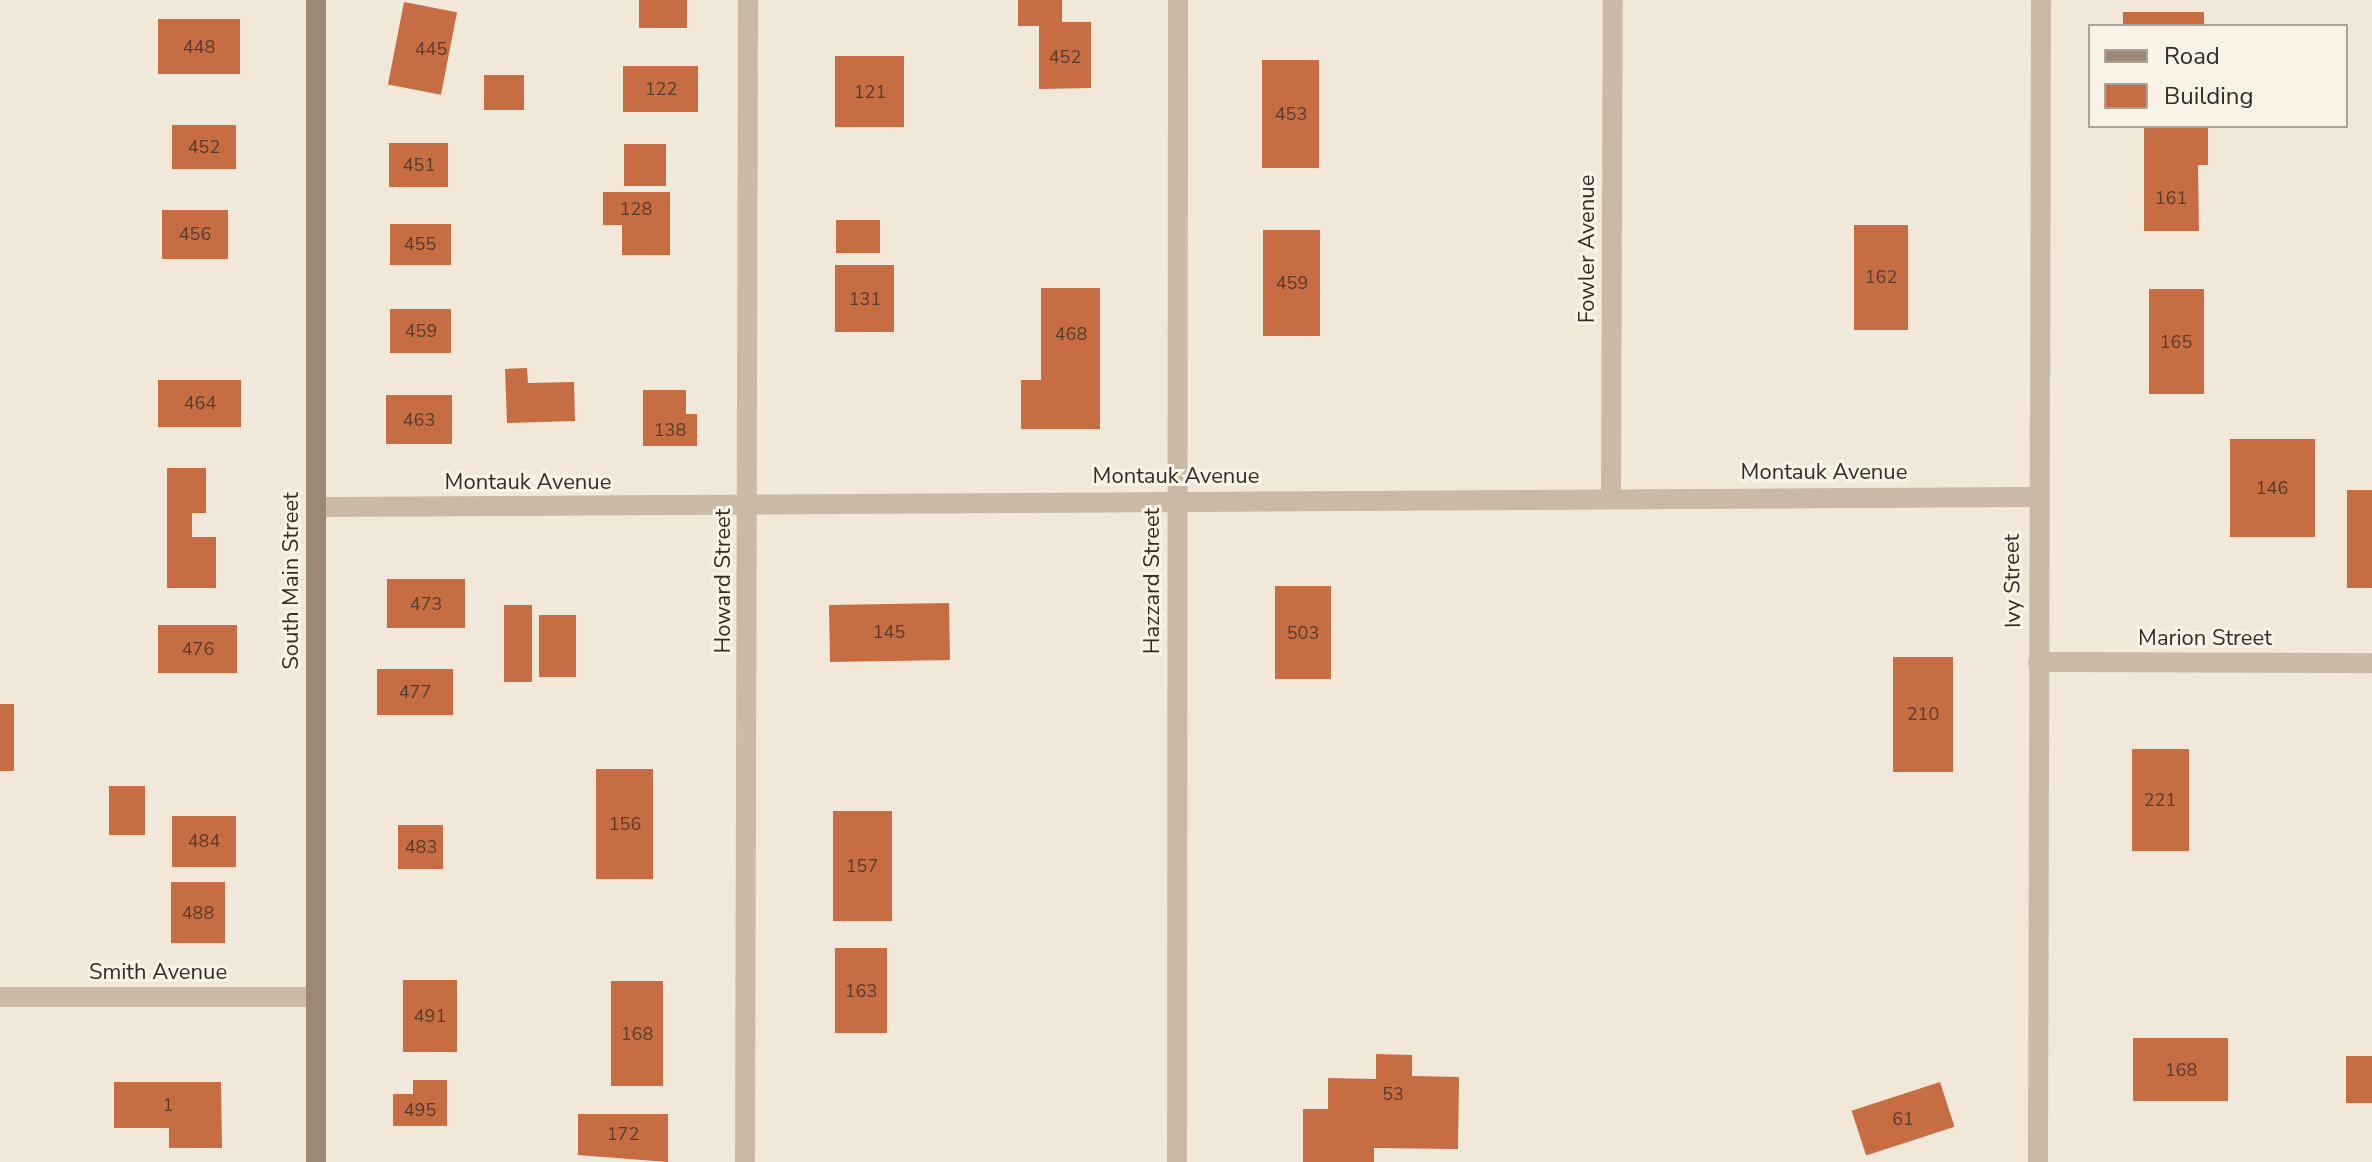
<!DOCTYPE html>
<html>
<head>
<meta charset="utf-8">
<style>
  body { margin:0 }
  #map { position:relative; width:2372px; height:1162px; overflow:hidden; background:#f1e8da; font-family:"Nunito Sans",sans-serif }
  div>[style] { position:absolute }
  .building>* { inset:0; background:#c66d43; transform-origin:0 0 }
  .street>* { height:20px; margin:-10px; padding:0 10px; transform-origin:10px; border-radius:10px; background:#c9b9a6 }
  .secondary>* { height:20px; margin:-10px; padding:0 10px; transform-origin:10px; border-radius:10px; background:#9d8877 }
  span { translate:-50% -50%; white-space:nowrap; text-align:center; line-height:1.15; -webkit-text-stroke:6px #f9f2e6; paint-order:stroke }
  .number-label { font-size:18px; color:#593c2e }
  .number-label span { -webkit-text-stroke-width:0 }
  .street-label { font-size:22px; color:#352c27 }
  .legend { position:absolute; left:2088px; top:24px; width:260px; height:104px; box-sizing:border-box; background:#f9f2e6; border:2px solid #aba39a; margin:0; padding:10px 14px; list-style:none; font-size:24px; color:#352c27 }
  .legend li { display:flex; align-items:center; gap:16px; height:40px }
  .legend b { width:40px; border:2px solid #aba39a }
</style>
</head>
<body>
<div id="map">
  <div class="building">
    <div style="left:639px;top:0;width:48px;height:28px"></div>
    <div style="clip-path:polygon(1018px 0,1062px 0,1062px 22px,1091px 22px,1091px 88px,1039px 89px,1039px 26px,1018px 26px)"></div>
    <div style="left:404px;top:2px;width:54px;height:84px;rotate:11deg"></div>
    <div style="left:2123px;top:12px;width:81px;height:14px"></div>
    <div style="left:158px;top:19px;width:82px;height:55px"></div>
    <div style="left:835px;top:56px;width:69px;height:71px"></div>
    <div style="left:1262px;top:60px;width:57px;height:108px"></div>
    <div style="left:623px;top:66px;width:75px;height:46px"></div>
    <div style="left:484px;top:75px;width:40px;height:35px"></div>
    <div style="left:172px;top:125px;width:64px;height:44px"></div>
    <div style="clip-path:polygon(2208px 126px,2208px 165px,2198px 165px,2199px 231px,2144px 231px,2144px 127px)"></div>
    <div style="left:389px;top:143px;width:59px;height:44px"></div>
    <div style="left:624px;top:144px;width:42px;height:42px"></div>
    <div style="clip-path:polygon(603px 192px,670px 192px,670px 255px,622px 255px,622px 225px,603px 225px)"></div>
    <div style="left:162px;top:210px;width:66px;height:49px"></div>
    <div style="left:836px;top:220px;width:44px;height:33px"></div>
    <div style="left:390px;top:224px;width:61px;height:41px"></div>
    <div style="left:1854px;top:225px;width:54px;height:105px"></div>
    <div style="left:1263px;top:230px;width:57px;height:106px"></div>
    <div style="left:835px;top:265px;width:59px;height:67px"></div>
    <div style="clip-path:polygon(1041px 288px,1100px 288px,1100px 429px,1021px 429px,1021px 380px,1041px 380px)"></div>
    <div style="left:2149px;top:289px;width:55px;height:105px"></div>
    <div style="left:390px;top:309px;width:61px;height:44px"></div>
    <div style="clip-path:polygon(527px 368px,528px 383px,574px 382px,575px 421px,507px 423px,505px 369px)"></div>
    <div style="left:158px;top:380px;width:83px;height:47px"></div>
    <div style="clip-path:polygon(643px 390px,686px 390px,686px 414px,697px 414px,697px 446px,643px 446px)"></div>
    <div style="left:386px;top:395px;width:66px;height:49px"></div>
    <div style="left:2230px;top:439px;width:85px;height:98px"></div>
    <div style="clip-path:polygon(167px 468px,206px 468px,206px 513px,192px 513px,192px 537px,216px 537px,216px 588px,167px 588px)"></div>
    <div style="left:2347px;top:490px;width:25px;height:98px"></div>
    <div style="left:387px;top:579px;width:78px;height:49px"></div>
    <div style="left:1275px;top:586px;width:56px;height:93px"></div>
    <div style="left:949px;top:603px;width:57px;height:120px;rotate:89deg"></div>
    <div style="left:504px;top:605px;width:28px;height:77px"></div>
    <div style="left:539px;top:615px;width:37px;height:62px"></div>
    <div style="left:158px;top:625px;width:79px;height:48px"></div>
    <div style="left:1893px;top:657px;width:60px;height:115px"></div>
    <div style="left:377px;top:669px;width:76px;height:46px"></div>
    <div style="left:0;top:704px;width:14px;height:67px"></div>
    <div style="left:2132px;top:749px;width:57px;height:102px"></div>
    <div style="left:596px;top:769px;width:57px;height:110px"></div>
    <div style="left:109px;top:786px;width:36px;height:49px"></div>
    <div style="left:833px;top:811px;width:59px;height:110px"></div>
    <div style="left:172px;top:816px;width:64px;height:51px"></div>
    <div style="left:398px;top:825px;width:45px;height:44px"></div>
    <div style="left:171px;top:882px;width:54px;height:61px"></div>
    <div style="left:835px;top:948px;width:52px;height:85px"></div>
    <div style="left:403px;top:980px;width:54px;height:72px"></div>
    <div style="left:611px;top:981px;width:52px;height:105px"></div>
    <div style="left:2133px;top:1038px;width:95px;height:63px"></div>
    <div style="clip-path:polygon(1376px 1054px,1412px 1055px,1412px 1076px,1459px 1077px,1458px 1149px,1374px 1148px,1374px 1162px,1303px 1162px,1303px 1109px,1328px 1109px,1328px 1078px,1376px 1079px)"></div>
    <div style="left:2346px;top:1056px;width:26px;height:47px"></div>
    <div style="clip-path:polygon(413px 1080px,447px 1080px,447px 1126px,393px 1126px,393px 1094px,413px 1094px)"></div>
    <div style="clip-path:polygon(114px 1082px,221px 1082px,222px 1148px,169px 1148px,169px 1128px,114px 1128px)"></div>
    <div style="left:1940px;top:1082px;width:47px;height:93px;rotate:72deg"></div>
    <div style="clip-path:polygon(578px 1114px,668px 1114px,668px 1162px,578px 1155px)"></div>
  </div>
  <div class="street">
    <div style="left:1611px;top:498px;width:498px;rotate:-89.8deg"></div>
    <div style="left:316px;top:507px;width:1720px;rotate:-0.33deg"></div>
    <div style="left:2038px;top:662px;width:334px;rotate:0.2deg"></div>
    <div style="left:0;top:997px;width:316px"></div>
    <div style="left:745px;top:1162px;width:1162px;rotate:-89.85deg"></div>
    <div style="left:1177px;top:1162px;width:1162px;rotate:-89.95deg"></div>
    <div style="left:2038px;top:1162px;width:1162px;rotate:-89.85deg"></div>
  </div>
  <div class="secondary">
    <div style="left:316px;top:1162px;width:1162px;rotate:-90deg"></div>
  </div>
  <div class="number-label">
    <span style="left:199px;top:47px">448</span>
    <span style="left:431px;top:49px">445</span>
    <span style="left:1065px;top:57px">452</span>
    <span style="left:661px;top:89px">122</span>
    <span style="left:870px;top:92px">121</span>
    <span style="left:1291px;top:114px">453</span>
    <span style="left:204px;top:147px">452</span>
    <span style="left:419px;top:165px">451</span>
    <span style="left:2171px;top:198px">161</span>
    <span style="left:636px;top:209px">128</span>
    <span style="left:195px;top:234px">456</span>
    <span style="left:420px;top:244px">455</span>
    <span style="left:1881px;top:277px">162</span>
    <span style="left:1292px;top:283px">459</span>
    <span style="left:865px;top:299px">131</span>
    <span style="left:421px;top:331px">459</span>
    <span style="left:1071px;top:334px">468</span>
    <span style="left:2176px;top:342px">165</span>
    <span style="left:200px;top:403px">464</span>
    <span style="left:419px;top:420px">463</span>
    <span style="left:670px;top:430px">138</span>
    <span style="left:2272px;top:488px">146</span>
    <span style="left:426px;top:604px">473</span>
    <span style="left:889px;top:632px">145</span>
    <span style="left:1303px;top:633px">503</span>
    <span style="left:198px;top:649px">476</span>
    <span style="left:415px;top:692px">477</span>
    <span style="left:1923px;top:714px">210</span>
    <span style="left:2160px;top:800px">221</span>
    <span style="left:625px;top:824px">156</span>
    <span style="left:204px;top:841px">484</span>
    <span style="left:421px;top:847px">483</span>
    <span style="left:862px;top:866px">157</span>
    <span style="left:198px;top:913px">488</span>
    <span style="left:861px;top:991px">163</span>
    <span style="left:430px;top:1016px">491</span>
    <span style="left:637px;top:1034px">168</span>
    <span style="left:2181px;top:1070px">168</span>
    <span style="left:1393px;top:1094px">53</span>
    <span style="left:168px;top:1105px">1</span>
    <span style="left:420px;top:1110px">495</span>
    <span style="left:1903px;top:1119px">61</span>
    <span style="left:623px;top:1134px">172</span>
  </div>
  <div class="street-label">
    <span style="left:1588px;top:249px;rotate:-90deg">Fowler Avenue</span>
    <span style="left:1824px;top:473px">Montauk Avenue</span>
    <span style="left:1176px;top:477px">Montauk Avenue</span>
    <span style="left:528px;top:483px">Montauk Avenue</span>
    <span style="left:292px;top:581px;rotate:-90deg">South Main Street</span>
    <span style="left:724px;top:581px;rotate:-90deg">Howard Street</span>
    <span style="left:1153px;top:581px;rotate:-90deg">Hazzard Street</span>
    <span style="left:2013px;top:581px;rotate:-91deg">Ivy Street</span>
    <span style="left:2205px;top:639px">Marion Street</span>
    <span style="left:158px;top:973px">Smith Avenue</span>
  </div>
  <ul class="legend">
  <li><b style="height:10px;background:#9d8877"></b>Road</li>
  <li><b style="height:22px;background:#c66d43"></b>Building</li>
  </ul>
</div>
</body>
</html>
